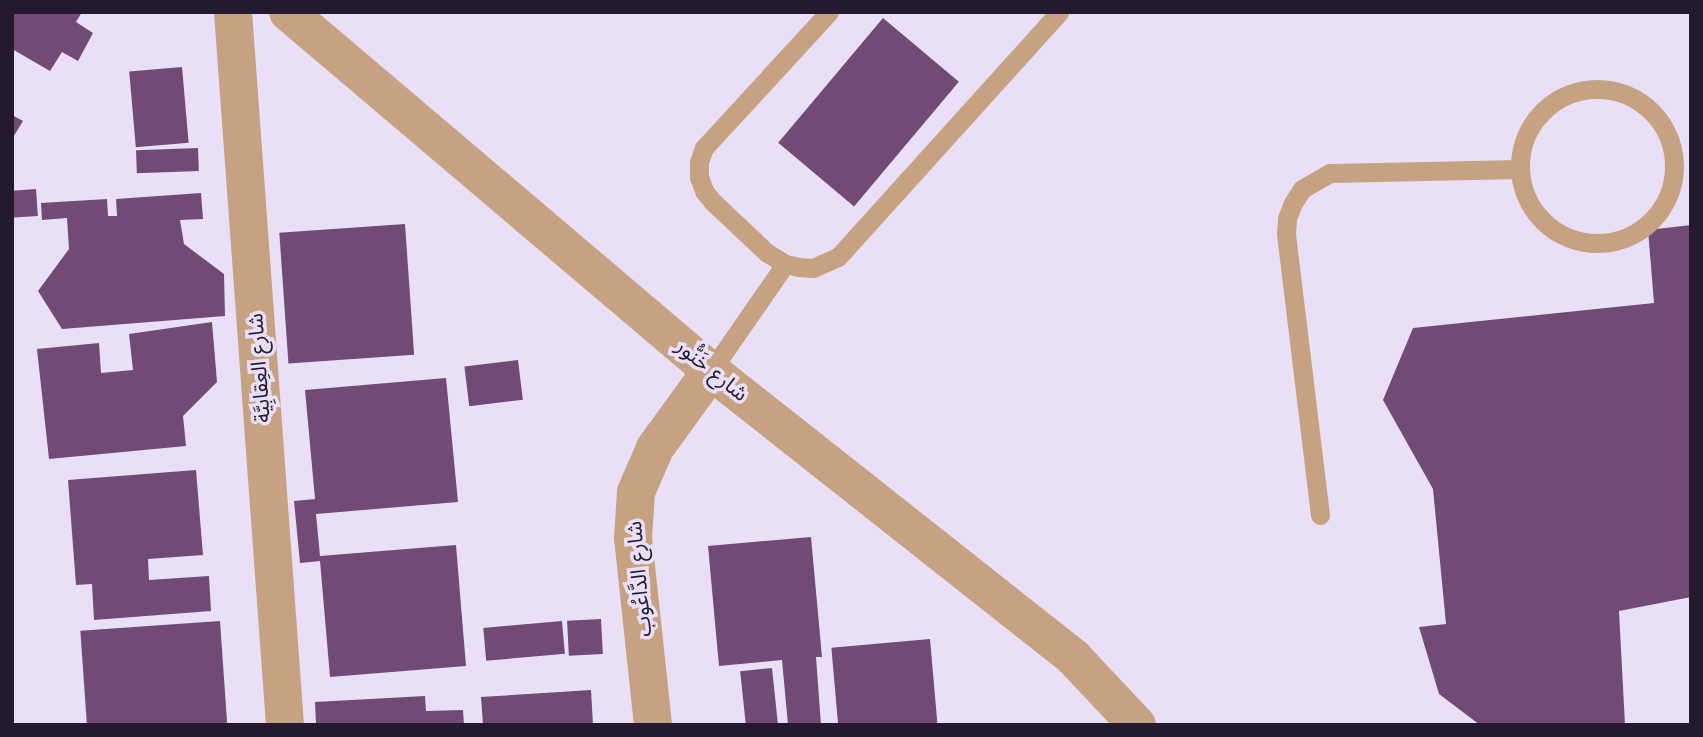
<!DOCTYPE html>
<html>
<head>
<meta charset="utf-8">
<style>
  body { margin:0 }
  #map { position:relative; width:1703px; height:737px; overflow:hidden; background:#e9e0f7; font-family:"Work Sans","Noto Sans Arabic",sans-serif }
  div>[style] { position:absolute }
  .building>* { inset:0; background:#714b76; transform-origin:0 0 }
  .lane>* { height:19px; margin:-9.5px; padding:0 9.5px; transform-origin:9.5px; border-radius:9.5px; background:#c7a282 }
  .lane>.ring { margin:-9.5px; padding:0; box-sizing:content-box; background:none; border:19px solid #c7a282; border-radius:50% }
  .street>* { height:38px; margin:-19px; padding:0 19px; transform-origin:19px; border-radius:19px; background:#c7a282 }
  span { translate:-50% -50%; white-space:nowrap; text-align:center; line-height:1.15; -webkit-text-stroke:7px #e9e0f7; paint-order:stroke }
  .street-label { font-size:21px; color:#231a2f }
  .frame { position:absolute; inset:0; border:14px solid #231a2f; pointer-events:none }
</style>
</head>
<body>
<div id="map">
  <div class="building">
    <div style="clip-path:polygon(12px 12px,82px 12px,76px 22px,93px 33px,78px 61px,62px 52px,50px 71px,12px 49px)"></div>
    <div style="left:883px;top:18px;width:99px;height:163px;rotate:40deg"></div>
    <div style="left:182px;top:67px;width:76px;height:53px;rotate:85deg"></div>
    <div style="clip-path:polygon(12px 115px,23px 121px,12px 139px)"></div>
    <div style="left:198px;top:148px;width:23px;height:62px;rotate:88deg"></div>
    <div style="left:36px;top:189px;width:27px;height:24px;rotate:86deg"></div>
    <div style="clip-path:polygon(201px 193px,203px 219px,180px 220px,184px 244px,224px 274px,225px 316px,62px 329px,38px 291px,69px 249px,67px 218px,42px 220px,41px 203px,107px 199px,108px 216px,117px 216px,116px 199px)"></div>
    <div style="left:405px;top:224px;width:131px;height:126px;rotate:86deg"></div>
    <div style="clip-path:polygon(1691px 225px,1691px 597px,1619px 611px,1625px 725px,1480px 725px,1439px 694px,1419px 627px,1446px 624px,1433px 489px,1383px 400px,1413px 328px,1654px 303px,1648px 230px)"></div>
    <div style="clip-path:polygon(212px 322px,217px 382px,183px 416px,186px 446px,49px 459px,37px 349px,99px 343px,101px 373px,133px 370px,129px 334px)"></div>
    <div style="left:518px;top:360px;width:40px;height:54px;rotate:83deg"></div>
    <div style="clip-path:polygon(446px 378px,458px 502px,316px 514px,320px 556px,456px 545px,466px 666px,330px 677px,320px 561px,300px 563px,294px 501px,315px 499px,305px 390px)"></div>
    <div style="clip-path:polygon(196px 470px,203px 555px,148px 559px,149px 580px,209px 576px,211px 611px,94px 620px,92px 584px,76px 585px,68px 480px)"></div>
    <div style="clip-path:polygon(811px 537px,822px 657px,816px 657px,821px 725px,788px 725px,782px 660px,719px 666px,708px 546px)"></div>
    <div style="left:601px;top:619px;width:35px;height:34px;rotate:87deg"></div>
    <div style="left:220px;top:621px;width:102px;height:140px;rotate:86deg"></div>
    <div style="left:562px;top:621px;width:33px;height:79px;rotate:85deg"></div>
    <div style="left:930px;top:639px;width:86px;height:99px;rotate:85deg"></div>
    <div style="left:772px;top:668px;width:57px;height:32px;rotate:84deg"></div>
    <div style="clip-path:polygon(591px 690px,593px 725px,483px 725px,481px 697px)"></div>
    <div style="clip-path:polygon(425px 696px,426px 711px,463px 710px,464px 725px,316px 725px,315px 702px)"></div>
  </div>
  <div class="lane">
    <div style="left:829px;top:12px;width:185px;rotate:132.6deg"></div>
    <div style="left:704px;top:148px;width:15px;rotate:110deg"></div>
    <div style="left:699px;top:162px;width:15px;rotate:90deg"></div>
    <div style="left:699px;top:177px;width:15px;rotate:70deg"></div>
    <div style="left:704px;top:191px;width:14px;rotate:51deg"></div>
    <div style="left:713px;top:202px;width:73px;rotate:43.3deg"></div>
    <div style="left:766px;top:252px;width:22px;rotate:32deg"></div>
    <div style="left:785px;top:264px;width:14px;rotate:12deg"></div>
    <div style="left:799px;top:267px;width:14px;rotate:4deg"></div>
    <div style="left:813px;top:268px;width:27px;rotate:-24deg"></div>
    <div style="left:838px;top:257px;width:330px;rotate:-47.9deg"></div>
    <div class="ring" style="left:1520px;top:89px;width:135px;height:135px"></div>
    <div style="left:711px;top:371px;width:130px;rotate:-55.3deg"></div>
    <div style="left:1320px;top:515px;width:283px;rotate:-96.9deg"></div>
    <div style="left:1286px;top:234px;width:16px;rotate:-86deg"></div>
    <div style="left:1287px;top:218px;width:16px;rotate:-68deg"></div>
    <div style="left:1293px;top:203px;width:17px;rotate:-57deg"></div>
    <div style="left:1302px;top:189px;width:32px;rotate:-30deg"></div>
    <div style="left:1330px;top:173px;width:190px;rotate:-1.2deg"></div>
  </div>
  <div class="street">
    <div style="left:233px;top:12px;width:715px;rotate:85.83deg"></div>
    <div style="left:288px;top:12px;width:555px;rotate:40.32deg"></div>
    <div style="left:711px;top:371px;width:463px;rotate:38.3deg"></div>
    <div style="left:1074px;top:658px;width:92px;rotate:46.8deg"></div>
    <div style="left:653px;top:725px;width:188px;rotate:-96.1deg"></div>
    <div style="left:633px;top:538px;width:46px;rotate:-86.3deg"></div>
    <div style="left:636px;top:492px;width:48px;rotate:-66.6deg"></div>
    <div style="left:655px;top:448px;width:95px;rotate:-54deg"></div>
  </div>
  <div class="street-label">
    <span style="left:259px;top:368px;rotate:-94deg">شارع العِقابِيَّة</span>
    <span style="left:712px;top:370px;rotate:39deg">شارع خَنُّور</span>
    <span style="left:639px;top:579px;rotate:-95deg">شارع الدَّاعُوب</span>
  </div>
  <div class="frame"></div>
</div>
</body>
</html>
